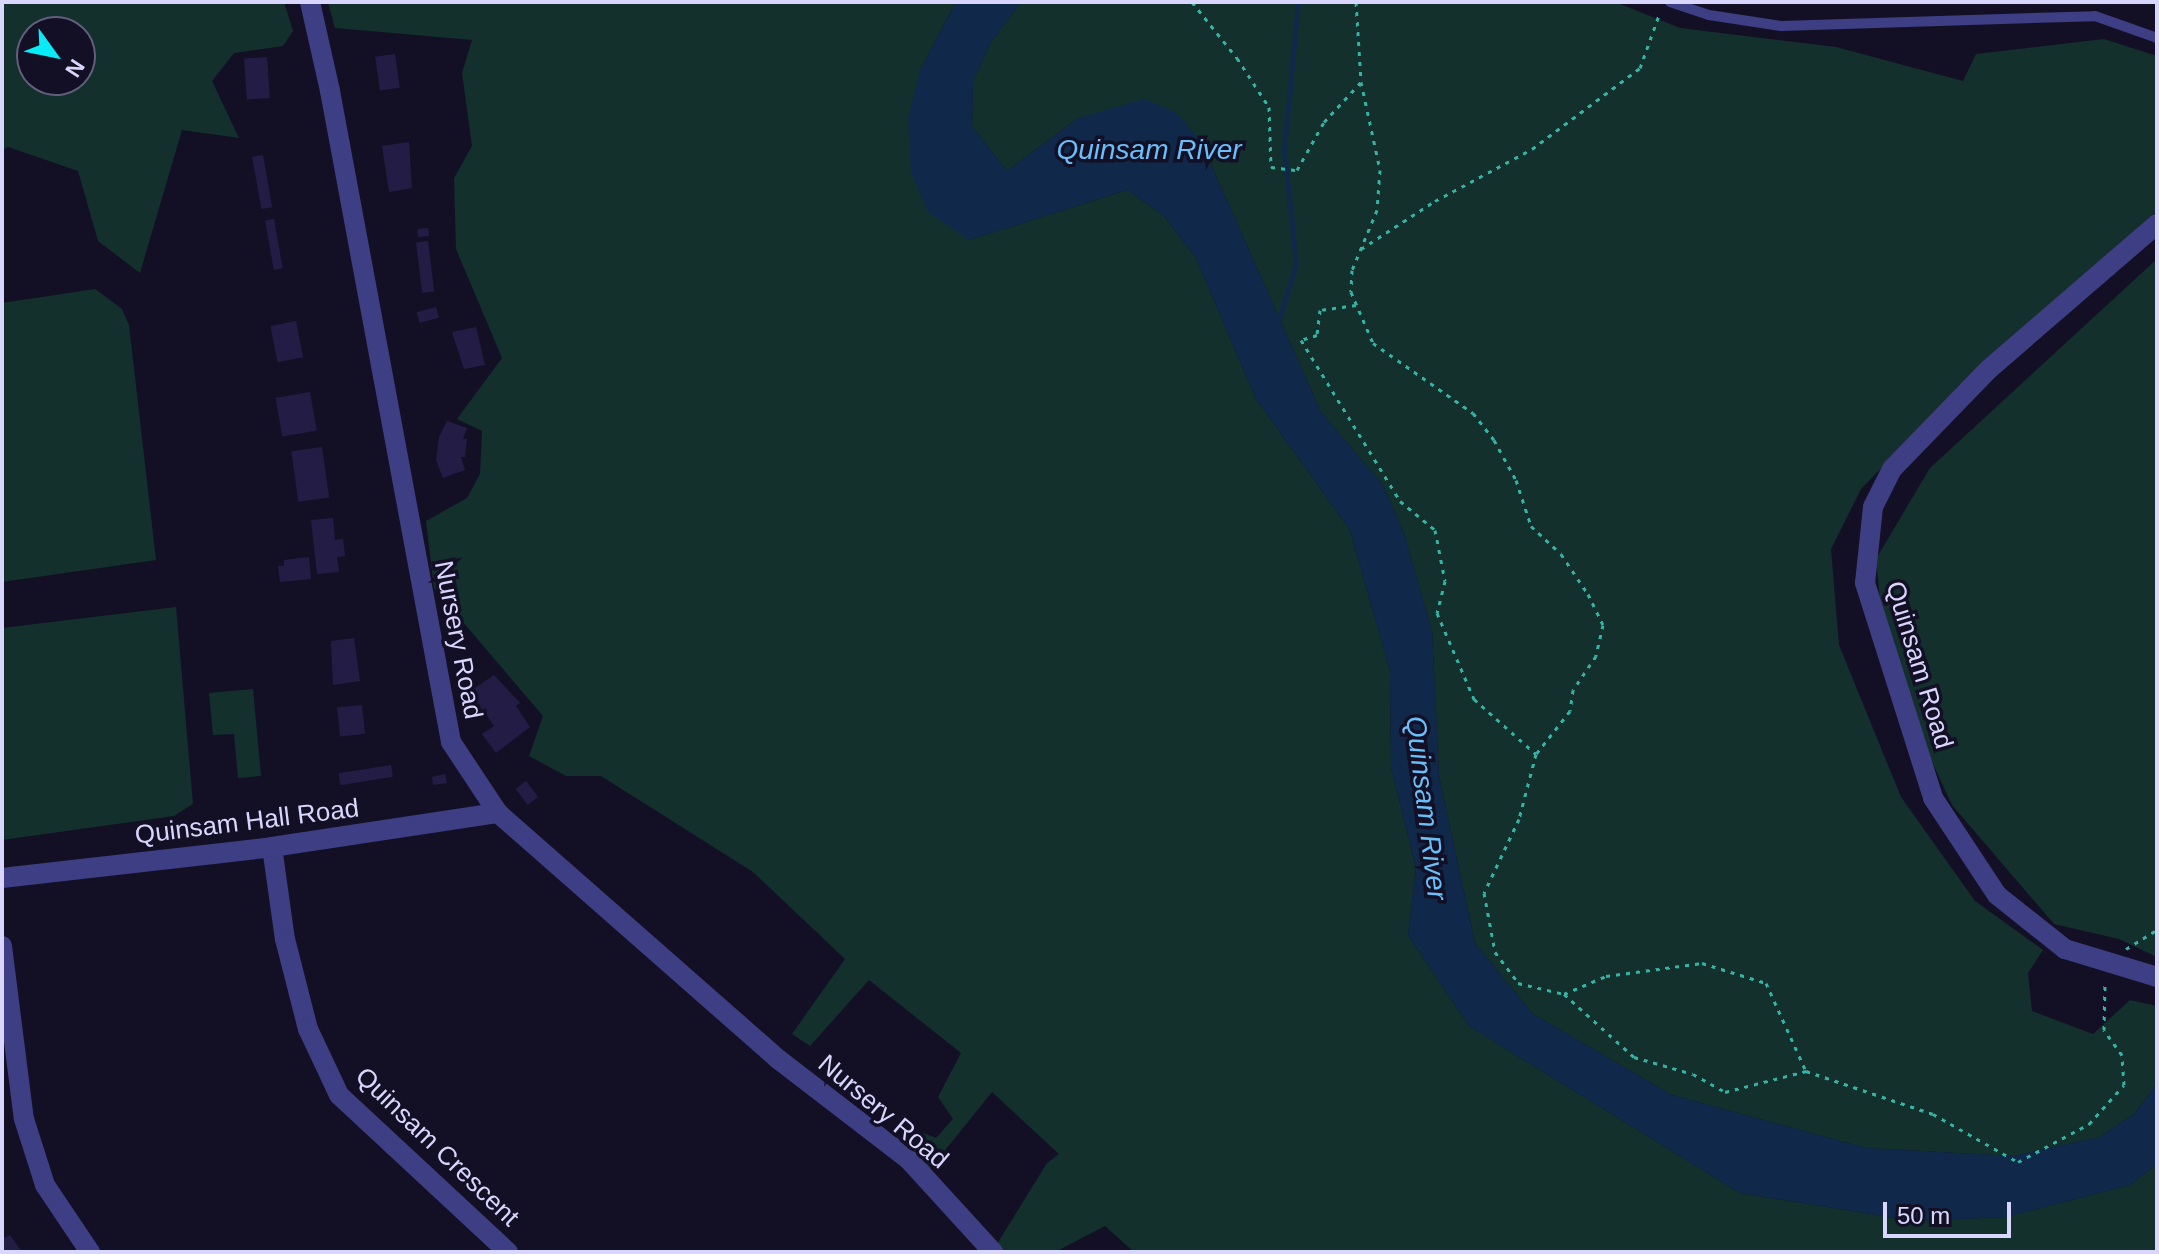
<!DOCTYPE html>
<html>
<head>
<meta charset="utf-8">
<style>
  body { margin:0 }
  #map { position:relative; width:2159px; height:1254px; overflow:hidden; background:#131026; font-family:Arial,sans-serif }
  div>[style] { position:absolute }
  .green>* { inset:0; background:#13302d }
  .water>* { inset:0; background:#10294a }
  .stream>* { height:5px; margin:-2.5px; padding:0 2.5px; transform-origin:2.5px; border-radius:2.5px; background:#10294a }
  .building>* { inset:0; background:#231d46; transform-origin:0 0 }
  .path>* { height:3px; margin-top:-1.5px; transform-origin:0; background:repeating-linear-gradient(90deg,#34b4a5 0 4px,transparent 0 10px) }
  .lane>* { height:10px; margin:-5px; padding:0 5px; transform-origin:5px; border-radius:5px; background:#3d3e83 }
  .street>* { height:20px; margin:-10px; padding:0 10px; transform-origin:10px; border-radius:10px; background:#3d3e83 }
  span { translate:-50% -50%; white-space:nowrap; text-align:center; line-height:1.15; -webkit-text-stroke:7px #131026; paint-order:stroke }
  .street-label { font-size:26px; color:#d9d6fe }
  .water-label { font-size:28px; color:#68bffa; font-style:italic }
  .frame { position:absolute; inset:0; border:4px solid #d9d6fe; pointer-events:none }
  .north { position:absolute; left:16px; top:16px; width:80px; height:80px; box-sizing:border-box; background:#131026; border:2px solid #625f7c; border-radius:50%; rotate:123deg; font-size:22px; font-weight:700; line-height:32px; text-align:center; color:#d9d6fe }
  .north::after { content:''; display:block; margin:auto; width:28px; height:36px; background:#09ecf7; clip-path:polygon(50% 0,100% 100%,50% 72%,0 100%) }
  .scale { position:absolute; left:1883px; top:1202px; width:128px; height:36px; box-sizing:border-box; border:4px solid #d9d6fe; border-top:0; padding-left:10px; font-size:24px; line-height:28px; white-space:nowrap; color:#d9d6fe; -webkit-text-stroke:6px #131026; paint-order:stroke }
</style>
</head>
<body>
<div id="map">
  <div class="green">
    <div style="clip-path:polygon(evenodd,2px 2px,284px 2px,293px 31px,283px 46px,234px 53px,212px 81px,239px 138px,182px 130px,140px 273px,98px 241px,78px 171px,8px 147px,2px 150px,2px 2px,80px 32px,80px 80px,32px 80px,32px 32px,80px 32px)"></div>
    <div style="clip-path:polygon(328px 2px,956px 2px,920px 70px,969px 240px,1127px 190px,1163px 215px,1196px 258px,1256px 399px,1350px 530px,1390px 671px,1391px 767px,1416px 868px,1408px 935px,1469px 1026px,1740px 1193px,1914px 1221px,2006px 1217px,2130px 1185px,2157px 1164px,2157px 1252px,1134px 1252px,1105px 1226px,1055px 1252px,1003px 1252px,997px 1244px,1047px 1163px,1059px 1154px,992px 1092px,930px 1169px,908px 1148px,918px 1131px,936px 1138px,953px 1119px,938px 1097px,961px 1053px,869px 980px,810px 1046px,792px 1034px,845px 959px,753px 872px,601px 776px,566px 776px,529px 756px,543px 716px,434px 588px,426px 521px,467px 498px,480px 474px,482px 431px,457px 419px,502px 358px,456px 249px,454px 178px,472px 146px,462px 73px,472px 40px,335px 28px)"></div>
    <div style="clip-path:polygon(1021px 2px,1615px 2px,1680px 28px,1836px 47px,1963px 81px,1976px 54px,2104px 39px,2157px 56px,2157px 211px,1982px 364px,1861px 489px,1831px 549px,1839px 645px,1901px 797px,1975px 901px,2043px 950px,2028px 973px,2032px 1011px,2093px 1034px,2130px 1000px,2157px 1006px,2157px 1084px,2134px 1114px,2100px 1137px,2013px 1156px,1866px 1148px,1672px 1095px,1533px 1014px,1475px 943px,1439px 776px,1432px 631px,1404px 533px,1383px 485px,1321px 412px,1201px 142px,1078px 118px,1007px 171px,972px 126px,973px 81px,991px 42px)"></div>
    <div style="clip-path:polygon(2157px 259px,2157px 957px,2119px 939px,2054px 924px,1952px 805px,1886px 662px,1876px 559px,1930px 468px)"></div>
    <div style="clip-path:polygon(95px 289px,122px 309px,129px 325px,156px 560px,2px 582px,2px 303px)"></div>
    <div style="clip-path:polygon(176px 607px,193px 804px,174px 816px,2px 840px,2px 628px)"></div>
    <div style="clip-path:polygon(253px 689px,261px 776px,238px 778px,234px 734px,213px 735px,209px 693px)"></div>
  </div>
  <div class="water">
    <div style="clip-path:polygon(956px 2px,1021px 2px,991px 42px,973px 81px,972px 126px,1007px 171px,1078px 118px,1144px 99px,1177px 113px,1201px 142px,1321px 412px,1383px 485px,1404px 533px,1432px 631px,1439px 776px,1475px 943px,1533px 1014px,1672px 1095px,1866px 1148px,2013px 1156px,2100px 1137px,2134px 1114px,2157px 1084px,2157px 1164px,2130px 1185px,2006px 1217px,1914px 1221px,1740px 1193px,1469px 1026px,1408px 935px,1416px 868px,1391px 767px,1390px 671px,1350px 530px,1256px 399px,1196px 258px,1163px 215px,1127px 190px,969px 240px,928px 212px,911px 172px,908px 119px,920px 70px)"></div>
  </div>
  <div class="stream">
    <div style="left:1279px;top:319px;width:58px;rotate:-72.8deg"></div>
    <div style="left:1296px;top:264px;width:115px;rotate:-96deg"></div>
    <div style="left:1284px;top:150px;width:149px;rotate:-84.6deg"></div>
  </div>
  <div class="building">
    <div style="left:395px;top:54px;width:34px;height:20px;rotate:82deg"></div>
    <div style="left:267px;top:57px;width:41px;height:23px;rotate:86deg"></div>
    <div style="clip-path:polygon(409px 142px,412px 188px,389px 192px,382px 146px)"></div>
    <div style="left:263px;top:155px;width:53px;height:11px;rotate:80deg"></div>
    <div style="left:274px;top:219px;width:50px;height:9px;rotate:80deg"></div>
    <div style="left:428px;top:228px;width:8px;height:11px;rotate:83deg"></div>
    <div style="left:428px;top:241px;width:51px;height:12px;rotate:83deg"></div>
    <div style="left:436px;top:307px;width:11px;height:20px;rotate:75deg"></div>
    <div style="left:296px;top:321px;width:37px;height:26px;rotate:79deg"></div>
    <div style="clip-path:polygon(476px 327px,485px 365px,464px 369px,452px 332px)"></div>
    <div style="left:310px;top:392px;width:39px;height:35px;rotate:80deg"></div>
    <div style="clip-path:polygon(447px 421px,467px 428px,463px 439px,467px 439px,465px 457px,461px 457px,465px 470px,443px 478px,436px 460px,439px 437px)"></div>
    <div style="left:322px;top:447px;width:51px;height:31px;rotate:82deg"></div>
    <div style="clip-path:polygon(333px 518px,335px 540px,343px 539px,345px 556px,337px 557px,339px 572px,317px 574px,311px 520px)"></div>
    <div style="clip-path:polygon(309px 557px,311px 579px,280px 582px,278px 566px,284px 566px,284px 560px)"></div>
    <div style="clip-path:polygon(354px 638px,360px 681px,333px 685px,331px 641px)"></div>
    <div style="clip-path:polygon(494px 675px,520px 703px,516px 706px,530px 727px,496px 753px,482px 734px,494px 726px,483px 710px,479px 713px,466px 694px)"></div>
    <div style="left:362px;top:705px;width:29px;height:25px;rotate:84deg"></div>
    <div style="left:391px;top:765px;width:12px;height:53px;rotate:81deg"></div>
    <div style="clip-path:polygon(445px 774px,447px 783px,433px 785px,432px 777px)"></div>
    <div style="left:526px;top:781px;width:20px;height:13px;rotate:53deg"></div>
    <div style="clip-path:polygon(2px 1234px,5px 1238px,10px 1235px,22px 1252px,2px 1252px)"></div>
  </div>
  <div class="path">
    <div style="left:1192px;top:2px;width:72px;rotate:51.2deg"></div>
    <div style="left:1237px;top:58px;width:59px;rotate:56.9deg"></div>
    <div style="left:1269px;top:107px;width:60px;rotate:88.1deg"></div>
    <div style="left:1271px;top:167px;width:26px;rotate:7deg"></div>
    <div style="left:1297px;top:170px;width:55px;rotate:-60.6deg"></div>
    <div style="left:1324px;top:122px;width:54px;rotate:-47.2deg"></div>
    <div style="left:1356px;top:2px;width:80px;rotate:86.4deg"></div>
    <div style="left:1361px;top:82px;width:90px;rotate:77.8deg"></div>
    <div style="left:1380px;top:170px;width:40px;rotate:94.3deg"></div>
    <div style="left:1377px;top:210px;width:65px;rotate:112.6deg"></div>
    <div style="left:1352px;top:270px;width:22px;rotate:93deg"></div>
    <div style="left:1351px;top:292px;width:56px;rotate:66.7deg"></div>
    <div style="left:1373px;top:343px;width:122px;rotate:35deg"></div>
    <div style="left:1473px;top:413px;width:34px;rotate:52deg"></div>
    <div style="left:1494px;top:440px;width:46px;rotate:61.2deg"></div>
    <div style="left:1516px;top:480px;width:48px;rotate:71.9deg"></div>
    <div style="left:1531px;top:526px;width:41px;rotate:43deg"></div>
    <div style="left:1561px;top:554px;width:48px;rotate:56deg"></div>
    <div style="left:1588px;top:594px;width:34px;rotate:64deg"></div>
    <div style="left:1603px;top:625px;width:32px;rotate:103deg"></div>
    <div style="left:1596px;top:656px;width:41px;rotate:124.1deg"></div>
    <div style="left:1573px;top:690px;width:21px;rotate:98deg"></div>
    <div style="left:1570px;top:711px;width:55px;rotate:128.3deg"></div>
    <div style="left:1361px;top:249px;width:88px;rotate:-33deg"></div>
    <div style="left:1435px;top:201px;width:110px;rotate:-28.2deg"></div>
    <div style="left:1532px;top:149px;width:135px;rotate:-36.9deg"></div>
    <div style="left:1640px;top:68px;width:59px;rotate:-70.3deg"></div>
    <div style="left:1356px;top:305px;width:36px;rotate:172deg"></div>
    <div style="left:1320px;top:310px;width:25px;rotate:97deg"></div>
    <div style="left:1317px;top:335px;width:17px;rotate:163deg"></div>
    <div style="left:1301px;top:340px;width:189px;rotate:58.4deg"></div>
    <div style="left:1400px;top:501px;width:45px;rotate:39.6deg"></div>
    <div style="left:1435px;top:530px;width:52px;rotate:78.9deg"></div>
    <div style="left:1445px;top:581px;width:33px;rotate:104deg"></div>
    <div style="left:1437px;top:613px;width:94px;rotate:66.7deg"></div>
    <div style="left:1474px;top:699px;width:83px;rotate:41.6deg"></div>
    <div style="left:1536px;top:754px;width:67px;rotate:104.7deg"></div>
    <div style="left:1519px;top:819px;width:82px;rotate:115.3deg"></div>
    <div style="left:1484px;top:893px;width:60px;rotate:79.4deg"></div>
    <div style="left:1495px;top:952px;width:39px;rotate:53deg"></div>
    <div style="left:1518px;top:983px;width:47px;rotate:13.4deg"></div>
    <div style="left:1564px;top:994px;width:94px;rotate:42deg"></div>
    <div style="left:1634px;top:1057px;width:61px;rotate:16.1deg"></div>
    <div style="left:1693px;top:1074px;width:37px;rotate:29deg"></div>
    <div style="left:1725px;top:1092px;width:84px;rotate:-14.5deg"></div>
    <div style="left:1806px;top:1071px;width:134px;rotate:18.7deg"></div>
    <div style="left:1933px;top:1114px;width:98px;rotate:29.5deg"></div>
    <div style="left:2018px;top:1162px;width:81px;rotate:-28.2deg"></div>
    <div style="left:2089px;top:1124px;width:52px;rotate:-48.1deg"></div>
    <div style="left:2124px;top:1085px;width:30px;rotate:-94deg"></div>
    <div style="left:2122px;top:1055px;width:31px;rotate:-126deg"></div>
    <div style="left:2104px;top:1030px;width:49px;rotate:-88.8deg"></div>
    <div style="left:2126px;top:949px;width:36px;rotate:-32deg"></div>
    <div style="left:1564px;top:994px;width:46px;rotate:-23.2deg"></div>
    <div style="left:1606px;top:976px;width:97px;rotate:-7.7deg"></div>
    <div style="left:1702px;top:963px;width:67px;rotate:17.4deg"></div>
    <div style="left:1766px;top:983px;width:97px;rotate:65.6deg"></div>
  </div>
  <div class="lane">
    <div style="left:1670px;top:2px;width:41px;rotate:18.4deg"></div>
    <div style="left:1709px;top:15px;width:73px;rotate:8.7deg"></div>
    <div style="left:1781px;top:26px;width:314px;rotate:-1.8deg"></div>
    <div style="left:2095px;top:16px;width:66px;rotate:19.5deg"></div>
  </div>
  <div class="street">
    <div style="left:310px;top:2px;width:91px;rotate:77.3deg"></div>
    <div style="left:330px;top:91px;width:662px;rotate:79.47deg"></div>
    <div style="left:451px;top:742px;width:85px;rotate:56.5deg"></div>
    <div style="left:498px;top:813px;width:373px;rotate:41.3deg"></div>
    <div style="left:778px;top:1059px;width:165px;rotate:37.6deg"></div>
    <div style="left:909px;top:1160px;width:125px;rotate:47.6deg"></div>
    <div style="left:2157px;top:224px;width:222px;rotate:139.2deg"></div>
    <div style="left:1989px;top:369px;width:139px;rotate:134.1deg"></div>
    <div style="left:1892px;top:469px;width:42px;rotate:116.6deg"></div>
    <div style="left:1873px;top:507px;width:76px;rotate:96deg"></div>
    <div style="left:1865px;top:583px;width:225px;rotate:72.4deg"></div>
    <div style="left:1933px;top:798px;width:116px;rotate:56.6deg"></div>
    <div style="left:1997px;top:895px;width:87px;rotate:38.5deg"></div>
    <div style="left:2065px;top:949px;width:96px;rotate:16.9deg"></div>
    <div style="left:272px;top:847px;width:93px;rotate:82deg"></div>
    <div style="left:285px;top:939px;width:93px;rotate:75.7deg"></div>
    <div style="left:308px;top:1029px;width:73px;rotate:64.8deg"></div>
    <div style="left:339px;top:1095px;width:231px;rotate:42.9deg"></div>
    <div style="left:2px;top:878px;width:272px;rotate:-6.5deg"></div>
    <div style="left:272px;top:847px;width:229px;rotate:-8.6deg"></div>
    <div style="left:2px;top:946px;width:174px;rotate:82.8deg"></div>
    <div style="left:24px;top:1119px;width:69px;rotate:72.3deg"></div>
    <div style="left:45px;top:1185px;width:81px;rotate:56.1deg"></div>
  </div>
  <div class="street-label">
    <span style="left:458px;top:640px;rotate:79deg">Nursery Road</span>
    <span style="left:1919px;top:665px;rotate:73deg">Quinsam Road</span>
    <span style="left:247px;top:822px;rotate:-7deg">Quinsam Hall Road</span>
    <span style="left:883px;top:1112px;rotate:40deg">Nursery Road</span>
    <span style="left:437px;top:1147px;rotate:44deg">Quinsam Crescent</span>
  </div>
  <div class="water-label">
    <span style="left:1149px;top:150px">Quinsam River</span>
    <span style="left:1426px;top:808px;rotate:83deg">Quinsam River</span>
  </div>
  <div class="frame"></div>
  <div class="north">N</div>
  <div class="scale">50 m</div>
</div>
</body>
</html>
